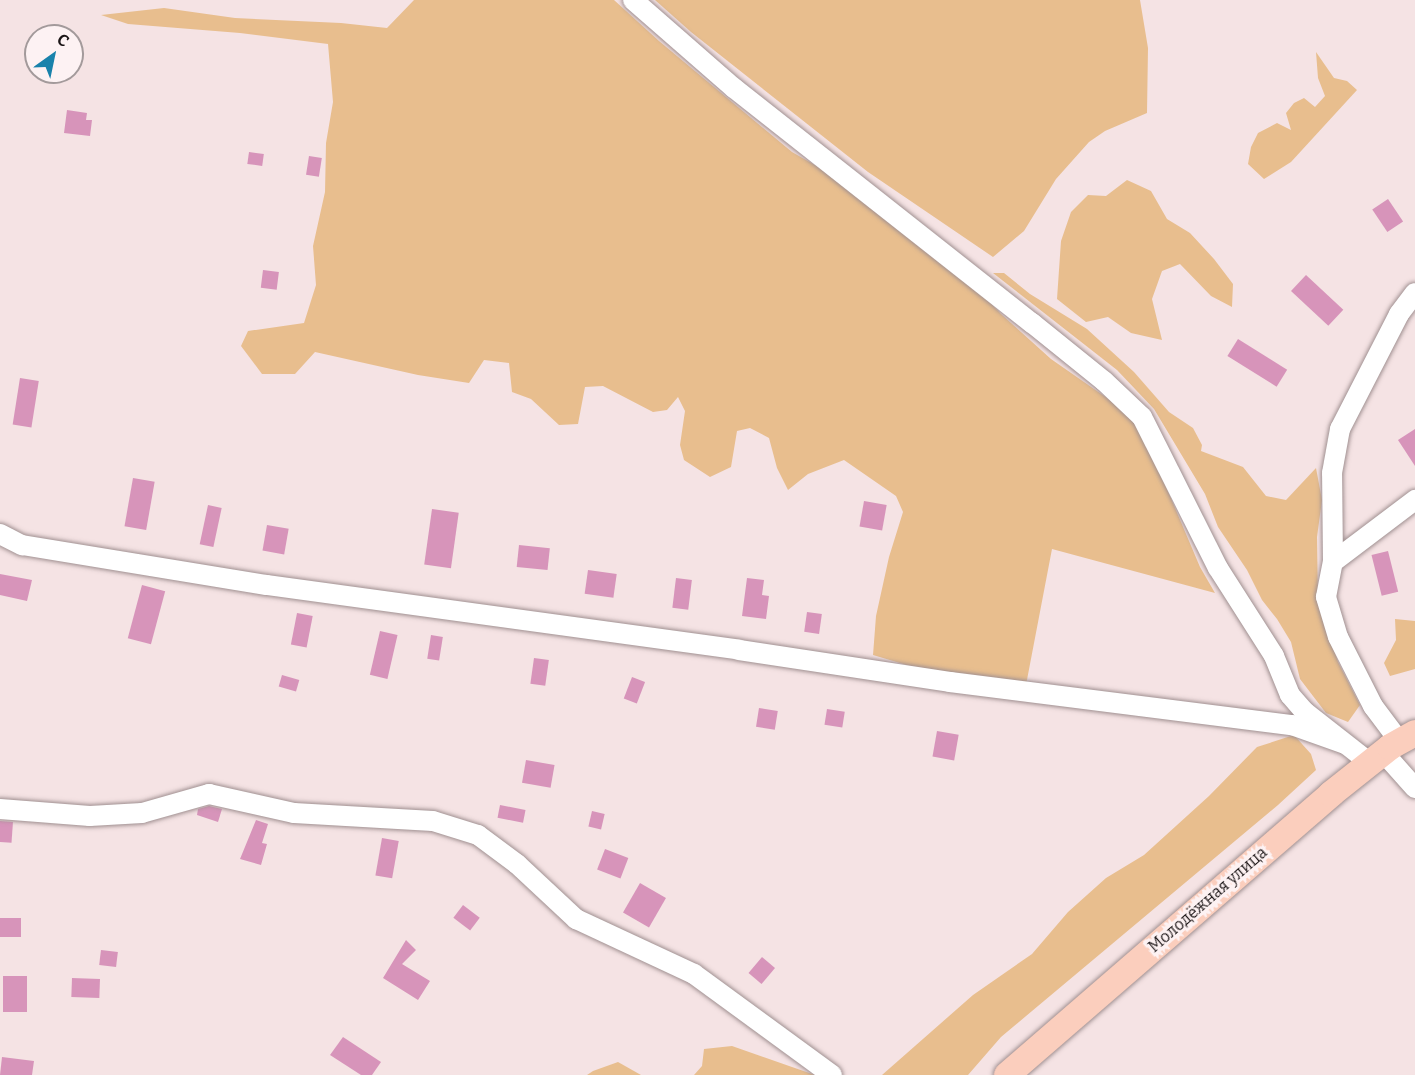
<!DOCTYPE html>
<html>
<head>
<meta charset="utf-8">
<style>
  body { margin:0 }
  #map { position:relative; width:1415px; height:1075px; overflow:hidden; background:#f5e3e4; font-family:Bitter,serif }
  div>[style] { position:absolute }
  .green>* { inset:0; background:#e8be8e }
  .building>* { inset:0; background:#d794ba; transform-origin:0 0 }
  .roads { filter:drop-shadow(0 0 2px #a09091) drop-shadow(0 0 2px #a09091) }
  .minor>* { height:20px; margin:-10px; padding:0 10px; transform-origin:10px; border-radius:10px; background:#fff }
  .major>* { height:26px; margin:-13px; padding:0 13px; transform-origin:13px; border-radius:13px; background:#fbcebd }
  span { translate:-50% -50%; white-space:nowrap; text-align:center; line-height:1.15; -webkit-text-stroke:6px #fdf2f3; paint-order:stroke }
  .street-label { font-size:16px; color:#1b1516 }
  .north { position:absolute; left:24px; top:24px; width:60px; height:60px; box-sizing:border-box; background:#fdf2f3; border:2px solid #a39a9b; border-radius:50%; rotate:33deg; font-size:16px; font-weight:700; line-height:24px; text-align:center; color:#1b1516 }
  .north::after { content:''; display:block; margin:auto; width:21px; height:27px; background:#1982ab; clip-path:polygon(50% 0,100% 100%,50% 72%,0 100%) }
</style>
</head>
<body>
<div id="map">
  <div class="green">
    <div style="clip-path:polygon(414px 0,614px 0,659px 41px,792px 152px,841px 180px,956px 267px,1001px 314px,1051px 359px,1127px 412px,1145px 437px,1200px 567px,1215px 593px,1052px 549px,1026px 685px,910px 666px,873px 655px,876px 616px,889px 557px,903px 512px,896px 496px,844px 460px,808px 474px,788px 490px,777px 468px,769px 438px,750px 428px,737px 431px,731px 467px,710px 477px,684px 460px,680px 445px,685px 411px,678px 397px,667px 410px,653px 412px,603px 386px,585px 387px,578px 424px,559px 425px,531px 399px,512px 392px,509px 363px,484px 360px,469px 383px,418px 375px,315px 352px,295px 374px,262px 374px,241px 346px,248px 331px,304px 323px,316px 285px,313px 246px,325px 192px,326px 143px,333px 102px,328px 44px,240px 33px,128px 24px,101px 15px,164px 8px,235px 18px,341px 23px,387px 28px)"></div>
    <div style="clip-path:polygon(655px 0,1140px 0,1148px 48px,1147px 113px,1105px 131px,1089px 142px,1056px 179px,1024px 231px,993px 257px,868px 172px,691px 32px)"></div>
    <div style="clip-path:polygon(1316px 52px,1334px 78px,1347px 81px,1357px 90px,1291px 162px,1264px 179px,1248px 164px,1251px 147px,1258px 133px,1277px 123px,1291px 130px,1286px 113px,1294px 103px,1304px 98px,1315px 107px,1325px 96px,1318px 78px)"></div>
    <div style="clip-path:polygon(1127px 180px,1151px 191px,1167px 219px,1190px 233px,1214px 259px,1233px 284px,1232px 307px,1211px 296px,1180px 264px,1162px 271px,1152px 299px,1162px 340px,1131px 333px,1108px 317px,1086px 322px,1057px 299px,1061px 241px,1071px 212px,1088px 195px,1106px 196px)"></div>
    <div style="clip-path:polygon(993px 273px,1004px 273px,1030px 294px,1087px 329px,1134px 372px,1169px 412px,1193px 428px,1202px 445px,1201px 451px,1243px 467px,1266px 496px,1286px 500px,1316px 468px,1322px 500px,1317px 537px,1318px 602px,1338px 662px,1360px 705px,1348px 722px,1326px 713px,1300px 679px,1291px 642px,1277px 619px,1262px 600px,1247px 570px,1218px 527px,1205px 494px,1154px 409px,1117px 370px)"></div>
    <div style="clip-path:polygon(1395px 619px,1415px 621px,1415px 669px,1390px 676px,1384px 663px,1396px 640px)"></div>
    <div style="clip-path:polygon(1294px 735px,1311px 754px,1316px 770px,1278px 805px,1001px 1037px,968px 1075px,882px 1075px,973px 995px,1032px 954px,1068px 912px,1106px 878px,1144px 855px,1209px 796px,1257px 747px)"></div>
    <div style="clip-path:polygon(732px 1046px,792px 1067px,815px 1075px,694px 1075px,702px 1066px,704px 1049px)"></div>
    <div style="clip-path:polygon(618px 1062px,641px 1075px,587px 1075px,593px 1071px)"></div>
  </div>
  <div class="building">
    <div style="clip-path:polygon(67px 110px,87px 113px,86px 120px,92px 120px,90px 136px,64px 133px)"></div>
    <div style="left:249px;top:152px;width:15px;height:12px;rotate:8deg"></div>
    <div style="left:309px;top:156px;width:13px;height:19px;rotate:9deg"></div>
    <div style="left:1388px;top:199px;width:27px;height:19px;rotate:56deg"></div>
    <div style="left:263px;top:270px;width:16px;height:18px;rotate:7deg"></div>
    <div style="left:1306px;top:275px;width:51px;height:22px;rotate:43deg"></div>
    <div style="left:1238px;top:339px;width:58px;height:20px;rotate:32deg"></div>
    <div style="left:20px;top:378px;width:19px;height:47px;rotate:9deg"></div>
    <div style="clip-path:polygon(1415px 429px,1415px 466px,1398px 440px)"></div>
    <div style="left:133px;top:478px;width:22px;height:49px;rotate:10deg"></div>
    <div style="left:864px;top:501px;width:23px;height:26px;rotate:10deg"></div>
    <div style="left:208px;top:505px;width:14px;height:40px;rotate:12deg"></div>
    <div style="left:432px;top:509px;width:27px;height:56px;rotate:8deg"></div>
    <div style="left:267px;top:525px;width:22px;height:26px;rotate:10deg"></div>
    <div style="left:519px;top:545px;width:31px;height:22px;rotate:6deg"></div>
    <div style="left:1388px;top:551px;width:42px;height:17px;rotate:76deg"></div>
    <div style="left:588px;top:570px;width:29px;height:24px;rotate:8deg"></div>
    <div style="clip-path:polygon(0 574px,32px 580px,27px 601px,0 595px)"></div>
    <div style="left:676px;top:578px;width:16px;height:30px;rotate:7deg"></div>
    <div style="clip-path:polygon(747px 578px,764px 580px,762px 595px,769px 596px,766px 619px,742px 616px)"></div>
    <div style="left:142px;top:585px;width:24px;height:55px;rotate:15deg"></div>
    <div style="left:807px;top:612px;width:15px;height:20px;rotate:8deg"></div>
    <div style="left:297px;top:613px;width:16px;height:32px;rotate:11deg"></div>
    <div style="left:380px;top:631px;width:18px;height:45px;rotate:13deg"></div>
    <div style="left:431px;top:635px;width:12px;height:24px;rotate:9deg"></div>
    <div style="left:534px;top:658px;width:15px;height:26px;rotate:8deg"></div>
    <div style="left:282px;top:675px;width:18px;height:12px;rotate:16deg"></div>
    <div style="left:632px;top:677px;width:14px;height:23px;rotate:21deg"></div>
    <div style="left:759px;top:708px;width:19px;height:19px;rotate:9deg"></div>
    <div style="left:827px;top:709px;width:18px;height:16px;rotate:9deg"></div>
    <div style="left:937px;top:731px;width:22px;height:26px;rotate:10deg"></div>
    <div style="left:526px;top:760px;width:29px;height:23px;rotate:10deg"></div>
    <div style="left:500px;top:805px;width:26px;height:13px;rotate:11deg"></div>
    <div style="clip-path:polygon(209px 806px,222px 809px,218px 822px,197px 815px,198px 809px)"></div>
    <div style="left:592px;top:811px;width:13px;height:16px;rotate:13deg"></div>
    <div style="clip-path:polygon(256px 820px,268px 824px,262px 843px,267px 844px,261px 865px,240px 859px)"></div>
    <div style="left:0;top:821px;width:13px;height:21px;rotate:4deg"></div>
    <div style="left:382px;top:838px;width:17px;height:38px;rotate:10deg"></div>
    <div style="left:605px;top:849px;width:25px;height:22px;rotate:21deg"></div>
    <div style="left:640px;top:883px;width:30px;height:34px;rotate:30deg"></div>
    <div style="left:463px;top:905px;width:21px;height:16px;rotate:37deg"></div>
    <div style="left:0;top:918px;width:21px;height:19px"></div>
    <div style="clip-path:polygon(406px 940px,416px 950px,402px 964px,430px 981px,418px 1000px,383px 978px)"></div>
    <div style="left:101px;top:950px;width:17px;height:15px;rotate:7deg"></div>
    <div style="left:762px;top:957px;width:17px;height:21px;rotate:40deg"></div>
    <div style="left:27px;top:976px;width:36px;height:24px;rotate:90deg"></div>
    <div style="left:72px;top:978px;width:28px;height:19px;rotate:2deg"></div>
    <div style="clip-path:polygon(343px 1037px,381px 1062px,372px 1075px,361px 1075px,330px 1055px)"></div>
    <div style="clip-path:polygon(2px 1057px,34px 1061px,32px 1075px,0 1075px)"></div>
  </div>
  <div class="roads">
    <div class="minor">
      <div style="left:633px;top:0;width:134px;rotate:41.1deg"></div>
      <div style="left:734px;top:88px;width:380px;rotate:38.3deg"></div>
      <div style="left:1032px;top:323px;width:92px;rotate:38.9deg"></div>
      <div style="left:1104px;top:381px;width:52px;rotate:43.5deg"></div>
      <div style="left:1142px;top:417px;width:169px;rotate:63.3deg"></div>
      <div style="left:1218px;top:568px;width:104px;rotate:57.5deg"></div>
      <div style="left:1274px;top:656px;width:42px;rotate:67.7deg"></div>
      <div style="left:1290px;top:695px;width:23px;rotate:49deg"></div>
      <div style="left:1305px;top:712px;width:83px;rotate:38.1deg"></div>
      <div style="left:0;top:534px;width:25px;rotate:27deg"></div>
      <div style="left:22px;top:545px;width:248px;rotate:9.3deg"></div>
      <div style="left:267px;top:585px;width:476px;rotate:7.8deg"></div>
      <div style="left:739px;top:650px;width:213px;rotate:8.6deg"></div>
      <div style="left:950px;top:682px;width:345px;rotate:7.2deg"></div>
      <div style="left:1292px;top:725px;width:56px;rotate:19.7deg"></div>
      <div style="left:1333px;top:562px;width:103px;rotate:-37.1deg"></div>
      <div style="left:1400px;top:742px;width:45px;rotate:-126.9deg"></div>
      <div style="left:1373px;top:706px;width:77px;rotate:-116.9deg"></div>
      <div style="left:1338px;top:637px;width:42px;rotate:-106.7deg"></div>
      <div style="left:1326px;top:597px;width:36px;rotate:-79deg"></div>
      <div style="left:1333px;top:562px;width:89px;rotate:-90.6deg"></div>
      <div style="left:1332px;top:473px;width:45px;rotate:-79.7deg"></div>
      <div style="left:1340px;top:429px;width:129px;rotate:-62.8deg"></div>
      <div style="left:1399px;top:314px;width:26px;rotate:-53deg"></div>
      <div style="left:1383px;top:752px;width:48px;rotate:48.4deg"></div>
      <div style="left:0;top:809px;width:90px;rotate:4.4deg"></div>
      <div style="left:90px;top:816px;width:52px;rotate:-3.3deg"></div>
      <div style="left:142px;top:813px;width:70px;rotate:-15.8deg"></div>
      <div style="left:209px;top:794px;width:87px;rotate:12.6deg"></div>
      <div style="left:294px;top:813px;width:139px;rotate:3.3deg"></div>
      <div style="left:433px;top:821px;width:47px;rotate:17.3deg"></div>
      <div style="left:478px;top:835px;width:49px;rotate:36.6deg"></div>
      <div style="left:517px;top:864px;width:81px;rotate:43deg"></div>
      <div style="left:576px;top:919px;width:130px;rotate:25deg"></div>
      <div style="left:694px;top:974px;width:171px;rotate:36.2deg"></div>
    </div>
    <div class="major">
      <div style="left:1007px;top:1075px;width:429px;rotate:-40.9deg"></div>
      <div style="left:1331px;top:794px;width:75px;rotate:-38.5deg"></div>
      <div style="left:1390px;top:747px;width:29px;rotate:-29deg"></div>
    </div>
  </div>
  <div class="street-label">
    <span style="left:1208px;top:900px;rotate:-41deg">Молодёжная улица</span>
  </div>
  <div class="north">С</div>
</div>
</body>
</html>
